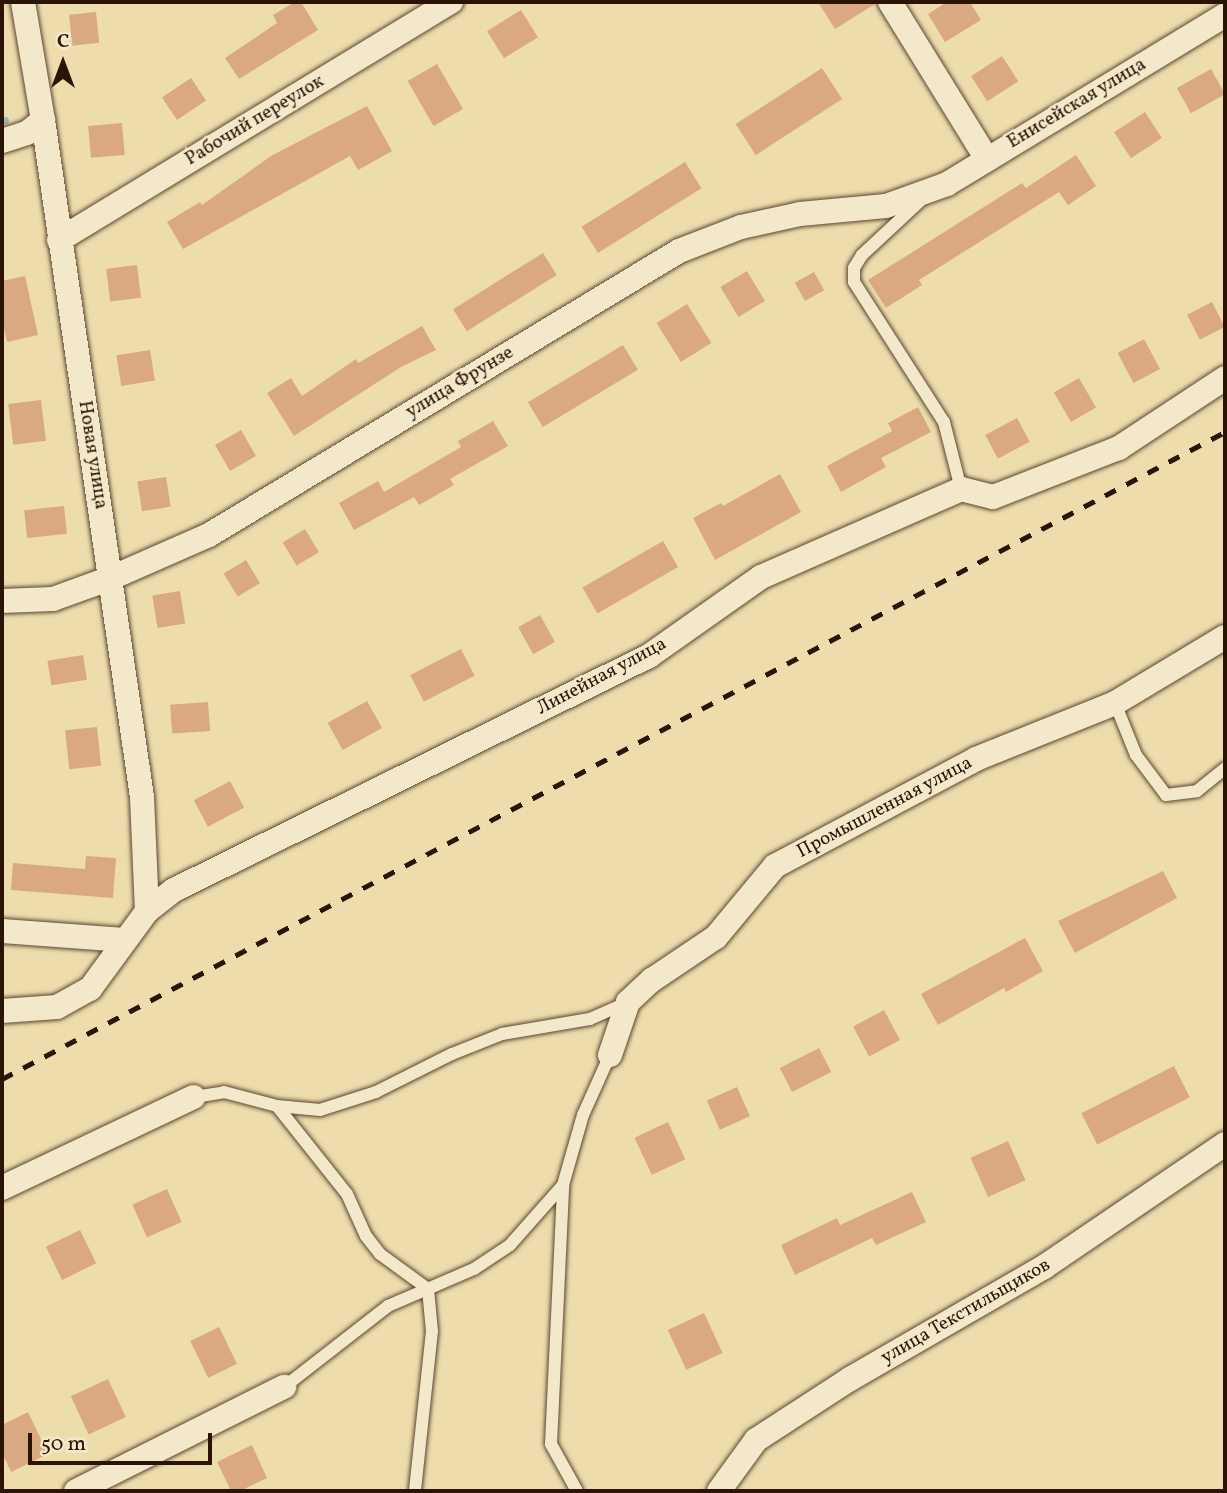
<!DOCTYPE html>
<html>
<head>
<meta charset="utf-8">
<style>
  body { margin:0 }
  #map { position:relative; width:1227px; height:1493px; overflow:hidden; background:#edddad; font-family:Vollkorn,serif }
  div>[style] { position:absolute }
  .stream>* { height:7px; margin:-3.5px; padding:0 3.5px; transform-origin:3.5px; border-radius:3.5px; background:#9bbab3 }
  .building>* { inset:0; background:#daa982; transform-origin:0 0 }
  .roads { filter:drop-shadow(0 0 2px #5c4630) drop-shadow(0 0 2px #5c4630) }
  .service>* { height:12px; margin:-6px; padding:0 6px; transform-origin:6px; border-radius:6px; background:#f3e9ca }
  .minor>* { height:24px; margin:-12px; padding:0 12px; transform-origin:12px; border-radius:12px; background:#f3e9ca }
  .rail>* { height:5px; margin-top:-2.5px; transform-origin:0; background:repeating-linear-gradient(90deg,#2b1406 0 12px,transparent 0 24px) }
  span { translate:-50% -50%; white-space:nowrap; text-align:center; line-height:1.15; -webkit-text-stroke:5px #f3e9ca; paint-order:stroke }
  .street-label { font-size:19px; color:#2b1406 }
  .frame { position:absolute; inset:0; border:4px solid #2b1406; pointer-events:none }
  .north { position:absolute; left:28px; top:28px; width:70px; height:70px; -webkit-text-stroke:5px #f3e9ca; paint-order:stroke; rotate:0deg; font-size:19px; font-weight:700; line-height:28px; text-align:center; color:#2b1406 }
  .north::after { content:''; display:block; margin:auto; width:24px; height:32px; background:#2b1406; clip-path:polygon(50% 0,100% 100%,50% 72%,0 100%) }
  .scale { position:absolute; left:28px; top:1433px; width:184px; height:32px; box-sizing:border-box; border:4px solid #2b1406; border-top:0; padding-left:9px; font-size:21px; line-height:24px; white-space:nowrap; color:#2b1406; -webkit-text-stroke:5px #f3e9ca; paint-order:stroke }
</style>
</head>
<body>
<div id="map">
  <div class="stream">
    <div style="left:2px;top:120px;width:3px"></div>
  </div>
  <div class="building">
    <div style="clip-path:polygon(295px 2px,301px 2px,318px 30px,239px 79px,225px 58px,277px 23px,273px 15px)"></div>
    <div style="clip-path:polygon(818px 2px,875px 2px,875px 4px,835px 29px)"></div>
    <div style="clip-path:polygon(947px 2px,970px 2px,981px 20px,945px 42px,928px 14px)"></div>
    <div style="left:521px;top:10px;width:32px;height:40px;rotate:58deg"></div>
    <div style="left:96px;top:12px;width:31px;height:27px;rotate:84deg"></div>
    <div style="left:1002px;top:56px;width:30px;height:37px;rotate:57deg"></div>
    <div style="left:437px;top:64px;width:52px;height:34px;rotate:60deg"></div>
    <div style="left:822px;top:68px;width:37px;height:103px;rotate:57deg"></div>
    <div style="left:1211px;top:69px;width:29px;height:39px;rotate:61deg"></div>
    <div style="left:191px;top:78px;width:27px;height:35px;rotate:56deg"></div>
    <div style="clip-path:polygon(367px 106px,392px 151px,358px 170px,350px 156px,183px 249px,167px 222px,200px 202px,202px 205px,271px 156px)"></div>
    <div style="left:1145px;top:112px;width:31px;height:37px;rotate:57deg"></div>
    <div style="left:122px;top:123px;width:32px;height:34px;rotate:85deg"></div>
    <div style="clip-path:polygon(1076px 155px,1096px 186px,1068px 205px,1059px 192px,919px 280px,922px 285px,886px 308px,868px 280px,1022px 183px,1026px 188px)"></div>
    <div style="left:685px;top:162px;width:31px;height:122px;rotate:58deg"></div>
    <div style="left:543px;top:253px;width:26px;height:106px;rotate:58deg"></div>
    <div style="left:137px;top:265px;width:33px;height:31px;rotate:83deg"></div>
    <div style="left:747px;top:271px;width:35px;height:31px;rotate:59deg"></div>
    <div style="left:814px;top:272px;width:21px;height:22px;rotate:61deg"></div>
    <div style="clip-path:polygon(25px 276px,38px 335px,7px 342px,2px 318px,2px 281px)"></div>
    <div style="left:1212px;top:302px;width:28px;height:28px;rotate:63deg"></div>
    <div style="left:687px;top:304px;width:46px;height:36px;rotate:58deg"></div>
    <div style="clip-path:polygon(422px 326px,436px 350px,401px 367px,294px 436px,267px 393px,291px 378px,302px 396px,356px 359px,358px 363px)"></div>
    <div style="left:1144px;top:339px;width:34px;height:30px;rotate:62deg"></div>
    <div style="left:623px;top:345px;width:29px;height:111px;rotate:59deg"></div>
    <div style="left:150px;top:350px;width:31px;height:34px;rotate:81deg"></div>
    <div style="left:1079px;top:378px;width:34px;height:29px;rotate:60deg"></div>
    <div style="left:41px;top:400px;width:41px;height:33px;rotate:83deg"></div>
    <div style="clip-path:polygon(918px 407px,931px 432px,881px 458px,886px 467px,841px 492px,827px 466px,892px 431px,888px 423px)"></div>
    <div style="left:1017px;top:418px;width:27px;height:36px;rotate:62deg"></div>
    <div style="clip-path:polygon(493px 421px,508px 446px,450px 479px,454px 485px,419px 505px,414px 497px,354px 530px,339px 503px,378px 481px,384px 492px,461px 447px,458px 441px)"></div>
    <div style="left:241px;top:430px;width:30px;height:30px;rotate:60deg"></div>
    <div style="clip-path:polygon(780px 474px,801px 512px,715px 560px,693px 518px,721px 503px,723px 506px)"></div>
    <div style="left:166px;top:477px;width:30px;height:29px;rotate:81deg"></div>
    <div style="left:64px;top:506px;width:28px;height:40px;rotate:84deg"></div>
    <div style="left:305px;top:529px;width:27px;height:26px;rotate:59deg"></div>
    <div style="left:663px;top:541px;width:30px;height:93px;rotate:60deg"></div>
    <div style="left:246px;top:560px;width:27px;height:26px;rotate:59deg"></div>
    <div style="left:180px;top:591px;width:33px;height:28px;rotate:81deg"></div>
    <div style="left:540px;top:615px;width:31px;height:25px;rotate:61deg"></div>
    <div style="left:461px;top:649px;width:30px;height:57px;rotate:63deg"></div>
    <div style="left:83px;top:655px;width:25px;height:36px;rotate:81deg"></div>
    <div style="left:367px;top:701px;width:31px;height:45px;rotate:61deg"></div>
    <div style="left:208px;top:702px;width:29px;height:38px;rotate:86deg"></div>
    <div style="left:97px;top:727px;width:39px;height:32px;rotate:84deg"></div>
    <div style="left:230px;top:781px;width:30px;height:41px;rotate:62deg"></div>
    <div style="clip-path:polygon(86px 856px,116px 858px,113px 898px,11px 890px,13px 863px,85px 869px)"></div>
    <div style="clip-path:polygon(1163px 871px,1177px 898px,1075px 953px,1058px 921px)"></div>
    <div style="clip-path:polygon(1025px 938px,1043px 971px,1006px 992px,1004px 988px,938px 1025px,921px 994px)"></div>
    <div style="left:884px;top:1010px;width:34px;height:35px;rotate:62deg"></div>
    <div style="left:819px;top:1048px;width:27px;height:44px;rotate:63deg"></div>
    <div style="left:1174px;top:1066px;width:35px;height:104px;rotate:63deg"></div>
    <div style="left:737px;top:1087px;width:32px;height:33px;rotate:66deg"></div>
    <div style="left:668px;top:1122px;width:41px;height:37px;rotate:65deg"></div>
    <div style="left:1008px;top:1141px;width:43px;height:41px;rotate:66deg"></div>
    <div style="left:167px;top:1189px;width:36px;height:38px;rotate:66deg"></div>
    <div style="clip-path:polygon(912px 1192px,926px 1222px,876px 1245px,872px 1238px,795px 1275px,781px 1245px,837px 1218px,840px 1225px)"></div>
    <div style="left:80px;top:1230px;width:37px;height:38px;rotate:64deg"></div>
    <div style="left:704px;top:1313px;width:44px;height:40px;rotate:65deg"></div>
    <div style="left:219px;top:1327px;width:41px;height:32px;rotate:64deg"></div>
    <div style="left:108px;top:1379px;width:42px;height:41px;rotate:65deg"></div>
    <div style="clip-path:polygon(28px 1412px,48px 1454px,11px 1472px,2px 1453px,2px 1425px)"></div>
    <div style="clip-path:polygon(252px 1445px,267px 1478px,240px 1491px,231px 1491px,217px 1462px)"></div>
  </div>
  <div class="roads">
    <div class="service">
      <div style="left:921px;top:200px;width:81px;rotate:137deg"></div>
      <div style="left:862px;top:255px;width:15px;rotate:122deg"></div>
      <div style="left:854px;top:268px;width:14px;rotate:90deg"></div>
      <div style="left:854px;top:282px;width:166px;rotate:57.3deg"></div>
      <div style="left:944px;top:422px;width:69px;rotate:75.8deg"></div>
      <div style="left:1115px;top:703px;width:56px;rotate:68deg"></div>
      <div style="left:1136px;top:755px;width:50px;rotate:53.1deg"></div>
      <div style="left:1166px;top:795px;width:31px;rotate:-7deg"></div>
      <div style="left:1197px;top:791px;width:36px;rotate:-39deg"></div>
      <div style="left:194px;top:1097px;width:30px;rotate:-9deg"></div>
      <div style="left:224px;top:1092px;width:55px;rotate:14.8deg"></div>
      <div style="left:277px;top:1106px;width:43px;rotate:5.3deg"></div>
      <div style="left:320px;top:1110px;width:59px;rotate:-17.8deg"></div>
      <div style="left:376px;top:1092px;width:85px;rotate:-26.6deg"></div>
      <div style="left:452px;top:1054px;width:54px;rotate:-21.8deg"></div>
      <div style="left:502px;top:1034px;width:89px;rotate:-9.7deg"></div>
      <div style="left:590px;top:1019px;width:39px;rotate:-24deg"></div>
      <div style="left:277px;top:1106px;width:112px;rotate:51.5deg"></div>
      <div style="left:347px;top:1194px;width:46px;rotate:65.7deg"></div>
      <div style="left:366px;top:1236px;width:23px;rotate:52deg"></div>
      <div style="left:380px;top:1254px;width:59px;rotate:36.1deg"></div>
      <div style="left:428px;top:1289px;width:42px;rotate:84.6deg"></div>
      <div style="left:432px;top:1331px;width:161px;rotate:96.1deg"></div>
      <div style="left:284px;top:1387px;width:132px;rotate:-37.9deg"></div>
      <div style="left:388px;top:1306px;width:94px;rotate:-23.3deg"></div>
      <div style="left:474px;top:1269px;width:43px;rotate:-33.7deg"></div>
      <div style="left:510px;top:1245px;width:80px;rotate:-48.5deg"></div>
      <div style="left:577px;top:1491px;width:54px;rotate:-119deg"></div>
      <div style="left:551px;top:1444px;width:259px;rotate:-87.3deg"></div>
      <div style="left:563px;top:1185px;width:73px;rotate:-74.1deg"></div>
      <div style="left:583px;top:1115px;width:66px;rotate:-65.8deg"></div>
    </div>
    <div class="minor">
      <div style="left:23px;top:2px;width:120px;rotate:80.4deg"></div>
      <div style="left:43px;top:120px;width:684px;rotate:81.68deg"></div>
      <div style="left:142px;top:797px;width:114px;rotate:87.5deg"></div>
      <div style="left:890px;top:2px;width:185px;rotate:58.3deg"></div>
      <div style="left:2px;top:141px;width:26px;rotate:-18deg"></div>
      <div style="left:27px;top:133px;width:21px;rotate:-39deg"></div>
      <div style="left:59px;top:240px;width:459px;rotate:-31.3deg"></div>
      <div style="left:2px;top:601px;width:51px;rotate:-2.2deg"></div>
      <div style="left:53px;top:599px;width:62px;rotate:-19.9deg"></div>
      <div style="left:111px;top:578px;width:107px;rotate:-23.7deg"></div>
      <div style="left:209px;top:535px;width:549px;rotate:-31.14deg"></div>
      <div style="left:679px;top:251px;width:66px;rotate:-21.2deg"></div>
      <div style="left:741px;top:227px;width:60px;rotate:-12.4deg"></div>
      <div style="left:800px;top:214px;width:86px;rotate:-5.3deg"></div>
      <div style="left:886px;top:206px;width:65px;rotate:-19.8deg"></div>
      <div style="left:947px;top:184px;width:325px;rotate:-31.3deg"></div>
      <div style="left:2px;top:931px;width:123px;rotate:4.2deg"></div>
      <div style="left:2px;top:1011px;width:55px;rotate:-4.2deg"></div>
      <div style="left:57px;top:1007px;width:38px;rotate:-29deg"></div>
      <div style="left:90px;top:989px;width:97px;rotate:-53.8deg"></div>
      <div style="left:147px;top:911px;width:34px;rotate:-38deg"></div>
      <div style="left:174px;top:890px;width:530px;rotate:-26.23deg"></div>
      <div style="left:649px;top:656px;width:137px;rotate:-35.2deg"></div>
      <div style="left:761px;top:577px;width:219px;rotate:-23.7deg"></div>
      <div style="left:961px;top:489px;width:33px;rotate:14deg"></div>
      <div style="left:993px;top:497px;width:135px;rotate:-21.3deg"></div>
      <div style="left:1119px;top:448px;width:127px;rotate:-33.4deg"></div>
      <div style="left:610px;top:1055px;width:56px;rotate:-71.2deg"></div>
      <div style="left:628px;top:1002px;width:33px;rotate:-43deg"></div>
      <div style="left:652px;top:980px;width:77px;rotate:-33.9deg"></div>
      <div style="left:716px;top:937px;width:92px;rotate:-50.3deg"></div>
      <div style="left:775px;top:866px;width:228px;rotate:-28deg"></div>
      <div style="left:976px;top:759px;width:150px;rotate:-21.9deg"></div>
      <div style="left:1115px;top:703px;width:128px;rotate:-31deg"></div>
      <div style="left:2px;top:1188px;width:212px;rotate:-25.4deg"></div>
      <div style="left:76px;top:1491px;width:233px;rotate:-26.6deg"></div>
      <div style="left:719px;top:1491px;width:63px;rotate:-54deg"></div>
      <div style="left:756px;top:1440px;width:112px;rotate:-33deg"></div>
      <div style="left:850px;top:1379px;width:224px;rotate:-30deg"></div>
      <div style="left:1044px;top:1267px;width:219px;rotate:-34.2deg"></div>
    </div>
  </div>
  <div class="rail">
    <div style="left:2px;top:1079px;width:1384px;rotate:-27.88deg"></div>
  </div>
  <div class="street-label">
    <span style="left:1077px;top:104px;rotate:-31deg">Енисейская улица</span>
    <span style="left:255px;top:121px;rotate:-31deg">Рабочий переулок</span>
    <span style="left:460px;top:383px;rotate:-31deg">улица Фрунзе</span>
    <span style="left:92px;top:455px;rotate:81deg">Новая улица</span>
    <span style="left:602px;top:677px;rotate:-28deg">Линейная улица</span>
    <span style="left:885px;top:808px;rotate:-28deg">Промышленная улица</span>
    <span style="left:966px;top:1312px;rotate:-30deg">улица Текстильщиков</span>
  </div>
  <div class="frame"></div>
  <div class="north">С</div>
  <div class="scale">50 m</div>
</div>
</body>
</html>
